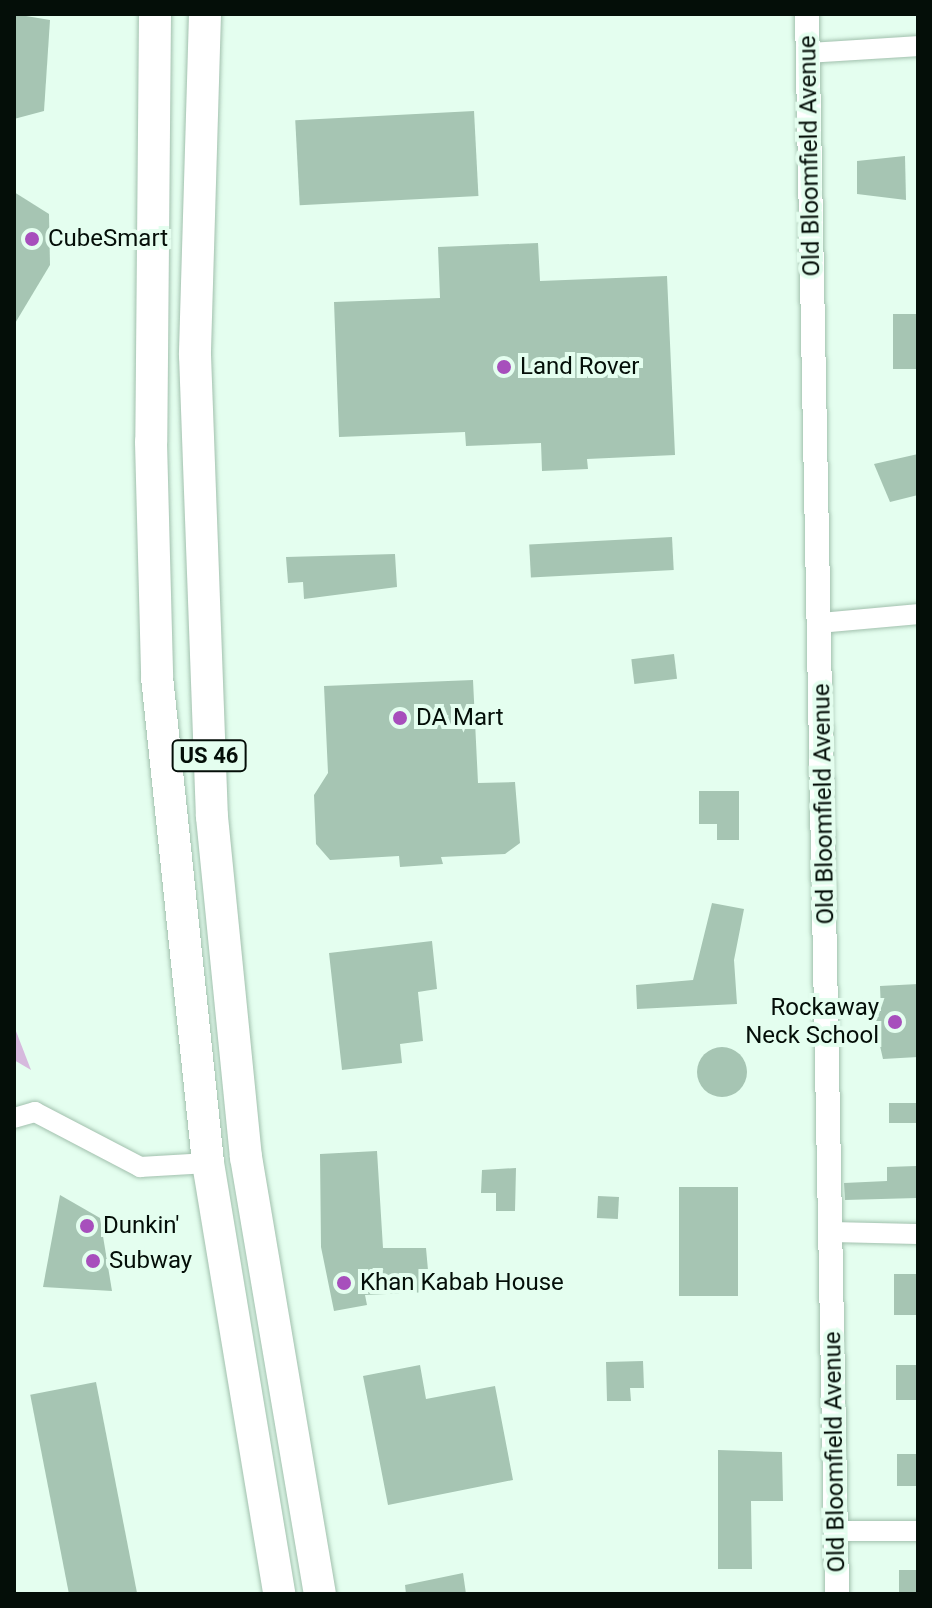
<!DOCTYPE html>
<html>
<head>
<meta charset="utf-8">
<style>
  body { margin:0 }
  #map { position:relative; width:932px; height:1608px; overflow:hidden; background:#e4feef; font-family:Roboto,sans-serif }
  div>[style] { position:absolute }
  .forest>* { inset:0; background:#d6b9dd }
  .building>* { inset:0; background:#a6c5b3; transform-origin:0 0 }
  .round { border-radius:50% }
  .roads { filter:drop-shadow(0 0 2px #a1c0ad) drop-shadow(0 0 2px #a1c0ad) }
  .minor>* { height:20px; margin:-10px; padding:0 10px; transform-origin:10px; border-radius:10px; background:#fff }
  .tertiary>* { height:24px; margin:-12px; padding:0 12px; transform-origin:12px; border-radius:12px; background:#fff }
  .trunk>* { height:32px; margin:-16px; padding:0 16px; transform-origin:16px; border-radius:16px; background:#fff }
  .dots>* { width:22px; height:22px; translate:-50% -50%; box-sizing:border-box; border:4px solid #e4feef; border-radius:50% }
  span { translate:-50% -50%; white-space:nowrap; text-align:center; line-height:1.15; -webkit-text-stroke:8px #e4feef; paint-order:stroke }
  .shield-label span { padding:2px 6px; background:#e4feef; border:2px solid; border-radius:6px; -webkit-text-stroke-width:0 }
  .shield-label { font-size:22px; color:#040e08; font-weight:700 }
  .street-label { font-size:24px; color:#040e08 }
  .poi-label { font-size:24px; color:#040e08 }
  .left { translate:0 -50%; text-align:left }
  .right { translate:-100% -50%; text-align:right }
  .frame { position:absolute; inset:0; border:16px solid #040e08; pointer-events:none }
</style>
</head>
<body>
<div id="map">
  <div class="forest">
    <div style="clip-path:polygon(14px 1026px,31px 1070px,14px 1060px)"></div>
  </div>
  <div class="building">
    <div style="clip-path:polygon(14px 14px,50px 20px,44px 111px,14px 119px)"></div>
    <div style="left:474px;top:111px;width:85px;height:179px;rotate:87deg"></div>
    <div style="clip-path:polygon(905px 156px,906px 200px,857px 194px,857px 161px)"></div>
    <div style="clip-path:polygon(14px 192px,49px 214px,50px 265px,14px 325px)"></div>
    <div style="clip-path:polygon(538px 243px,540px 281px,667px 276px,675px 455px,587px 459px,588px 469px,542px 471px,541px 443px,466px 446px,465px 432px,339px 437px,334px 302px,440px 298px,438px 247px)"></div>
    <div style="left:918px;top:314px;width:55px;height:25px;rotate:90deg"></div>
    <div style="clip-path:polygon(918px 454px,918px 495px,890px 502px,874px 464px)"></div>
    <div style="left:672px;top:537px;width:33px;height:143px;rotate:87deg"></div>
    <div style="clip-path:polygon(395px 554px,397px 587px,304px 599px,303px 582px,288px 583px,286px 557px)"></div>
    <div style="left:674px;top:654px;width:25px;height:43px;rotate:83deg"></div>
    <div style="clip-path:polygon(473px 680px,478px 783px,515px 782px,520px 843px,505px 854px,441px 857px,443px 864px,400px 867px,399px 856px,330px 860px,316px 844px,314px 795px,328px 773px,324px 686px)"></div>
    <div style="clip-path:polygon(699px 791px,739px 791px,739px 840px,717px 840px,717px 824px,699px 824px)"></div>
    <div style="clip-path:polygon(712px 903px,744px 909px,734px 960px,737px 1004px,637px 1009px,636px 985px,693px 980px)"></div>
    <div style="clip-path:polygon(432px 941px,437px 989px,418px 992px,423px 1041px,400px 1044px,402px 1063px,342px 1070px,329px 953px)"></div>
    <div style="clip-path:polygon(918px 984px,918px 1057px,883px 1059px,872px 1011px,881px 1011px,880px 986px)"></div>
    <div class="round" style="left:697px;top:1047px;width:50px;height:50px"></div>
    <div style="left:889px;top:1103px;width:29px;height:20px"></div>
    <div style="clip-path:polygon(377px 1151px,383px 1248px,426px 1248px,430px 1292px,365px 1295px,367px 1305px,334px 1311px,321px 1247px,320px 1154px)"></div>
    <div style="clip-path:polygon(916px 1166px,917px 1198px,845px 1200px,844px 1183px,887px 1181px,887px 1167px)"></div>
    <div style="clip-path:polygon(516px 1168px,515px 1211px,496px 1211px,496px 1193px,481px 1193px,482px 1170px)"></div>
    <div style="left:679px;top:1187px;width:59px;height:109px"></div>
    <div style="clip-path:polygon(60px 1195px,100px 1218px,112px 1291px,43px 1287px)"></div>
    <div style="left:598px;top:1196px;width:21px;height:22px;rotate:3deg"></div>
    <div style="left:894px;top:1274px;width:24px;height:41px"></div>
    <div style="clip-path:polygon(643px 1361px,644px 1388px,630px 1388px,631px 1401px,607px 1401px,606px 1362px)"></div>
    <div style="clip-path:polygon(420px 1365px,426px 1399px,495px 1386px,513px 1480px,388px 1505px,363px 1376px)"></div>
    <div style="left:918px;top:1365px;width:35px;height:22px;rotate:90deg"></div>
    <div style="left:96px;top:1382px;width:216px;height:67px;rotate:79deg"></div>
    <div style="clip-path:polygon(718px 1450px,782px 1452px,783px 1501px,751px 1501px,752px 1569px,718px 1569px)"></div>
    <div style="left:897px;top:1454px;width:21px;height:32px"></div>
    <div style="left:899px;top:1570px;width:19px;height:24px"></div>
    <div style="clip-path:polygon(463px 1573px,466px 1594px,406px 1594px,405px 1585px)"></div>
  </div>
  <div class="roads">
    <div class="minor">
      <div style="left:808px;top:53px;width:110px;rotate:-3.6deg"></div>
      <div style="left:820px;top:623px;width:98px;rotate:-5.2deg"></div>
      <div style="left:14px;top:1118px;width:22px;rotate:-16deg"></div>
      <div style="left:35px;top:1112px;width:119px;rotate:27.6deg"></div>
      <div style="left:140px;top:1167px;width:68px;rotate:-3.4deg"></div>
      <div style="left:831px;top:1232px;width:87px;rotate:1.3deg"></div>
      <div style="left:836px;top:1531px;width:82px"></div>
    </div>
    <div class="tertiary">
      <div style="left:807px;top:14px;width:1580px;rotate:88.91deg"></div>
    </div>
    <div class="trunk">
      <div style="left:155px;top:14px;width:428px;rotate:90.5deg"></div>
      <div style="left:151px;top:442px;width:235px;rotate:88.5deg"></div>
      <div style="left:157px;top:677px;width:489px;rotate:84deg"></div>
      <div style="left:208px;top:1163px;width:437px;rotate:80.6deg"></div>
      <div style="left:205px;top:14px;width:341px;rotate:91.7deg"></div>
      <div style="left:195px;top:355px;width:462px;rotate:87.9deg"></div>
      <div style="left:212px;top:817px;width:342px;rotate:84.3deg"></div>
      <div style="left:246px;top:1157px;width:443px;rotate:80.4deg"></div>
    </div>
  </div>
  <div class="dots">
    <div style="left:32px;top:239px;background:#a74fbc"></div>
    <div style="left:504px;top:367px;background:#a74fbc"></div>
    <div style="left:400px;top:718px;background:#a74fbc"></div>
    <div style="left:895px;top:1022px;background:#a74fbc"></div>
    <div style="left:87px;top:1226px;background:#a74fbc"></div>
    <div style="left:93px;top:1261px;background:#a74fbc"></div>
    <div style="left:344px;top:1283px;background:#a74fbc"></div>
  </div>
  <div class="shield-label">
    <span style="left:209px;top:756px">US 46</span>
  </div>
  <div class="street-label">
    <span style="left:810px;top:156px;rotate:-91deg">Old Bloomfield Avenue</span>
    <span style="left:824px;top:804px;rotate:-91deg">Old Bloomfield Avenue</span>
    <span style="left:835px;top:1452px;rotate:-91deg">Old Bloomfield Avenue</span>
  </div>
  <div class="poi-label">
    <span class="left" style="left:48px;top:239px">CubeSmart</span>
    <span class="left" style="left:520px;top:367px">Land Rover</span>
    <span class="left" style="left:416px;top:718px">DA Mart</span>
    <span class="right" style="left:879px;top:1022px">Rockaway<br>Neck School</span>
    <span class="left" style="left:103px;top:1226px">Dunkin'</span>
    <span class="left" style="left:109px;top:1261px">Subway</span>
    <span class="left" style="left:360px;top:1283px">Khan Kabab House</span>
  </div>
  <div class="frame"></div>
</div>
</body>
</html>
